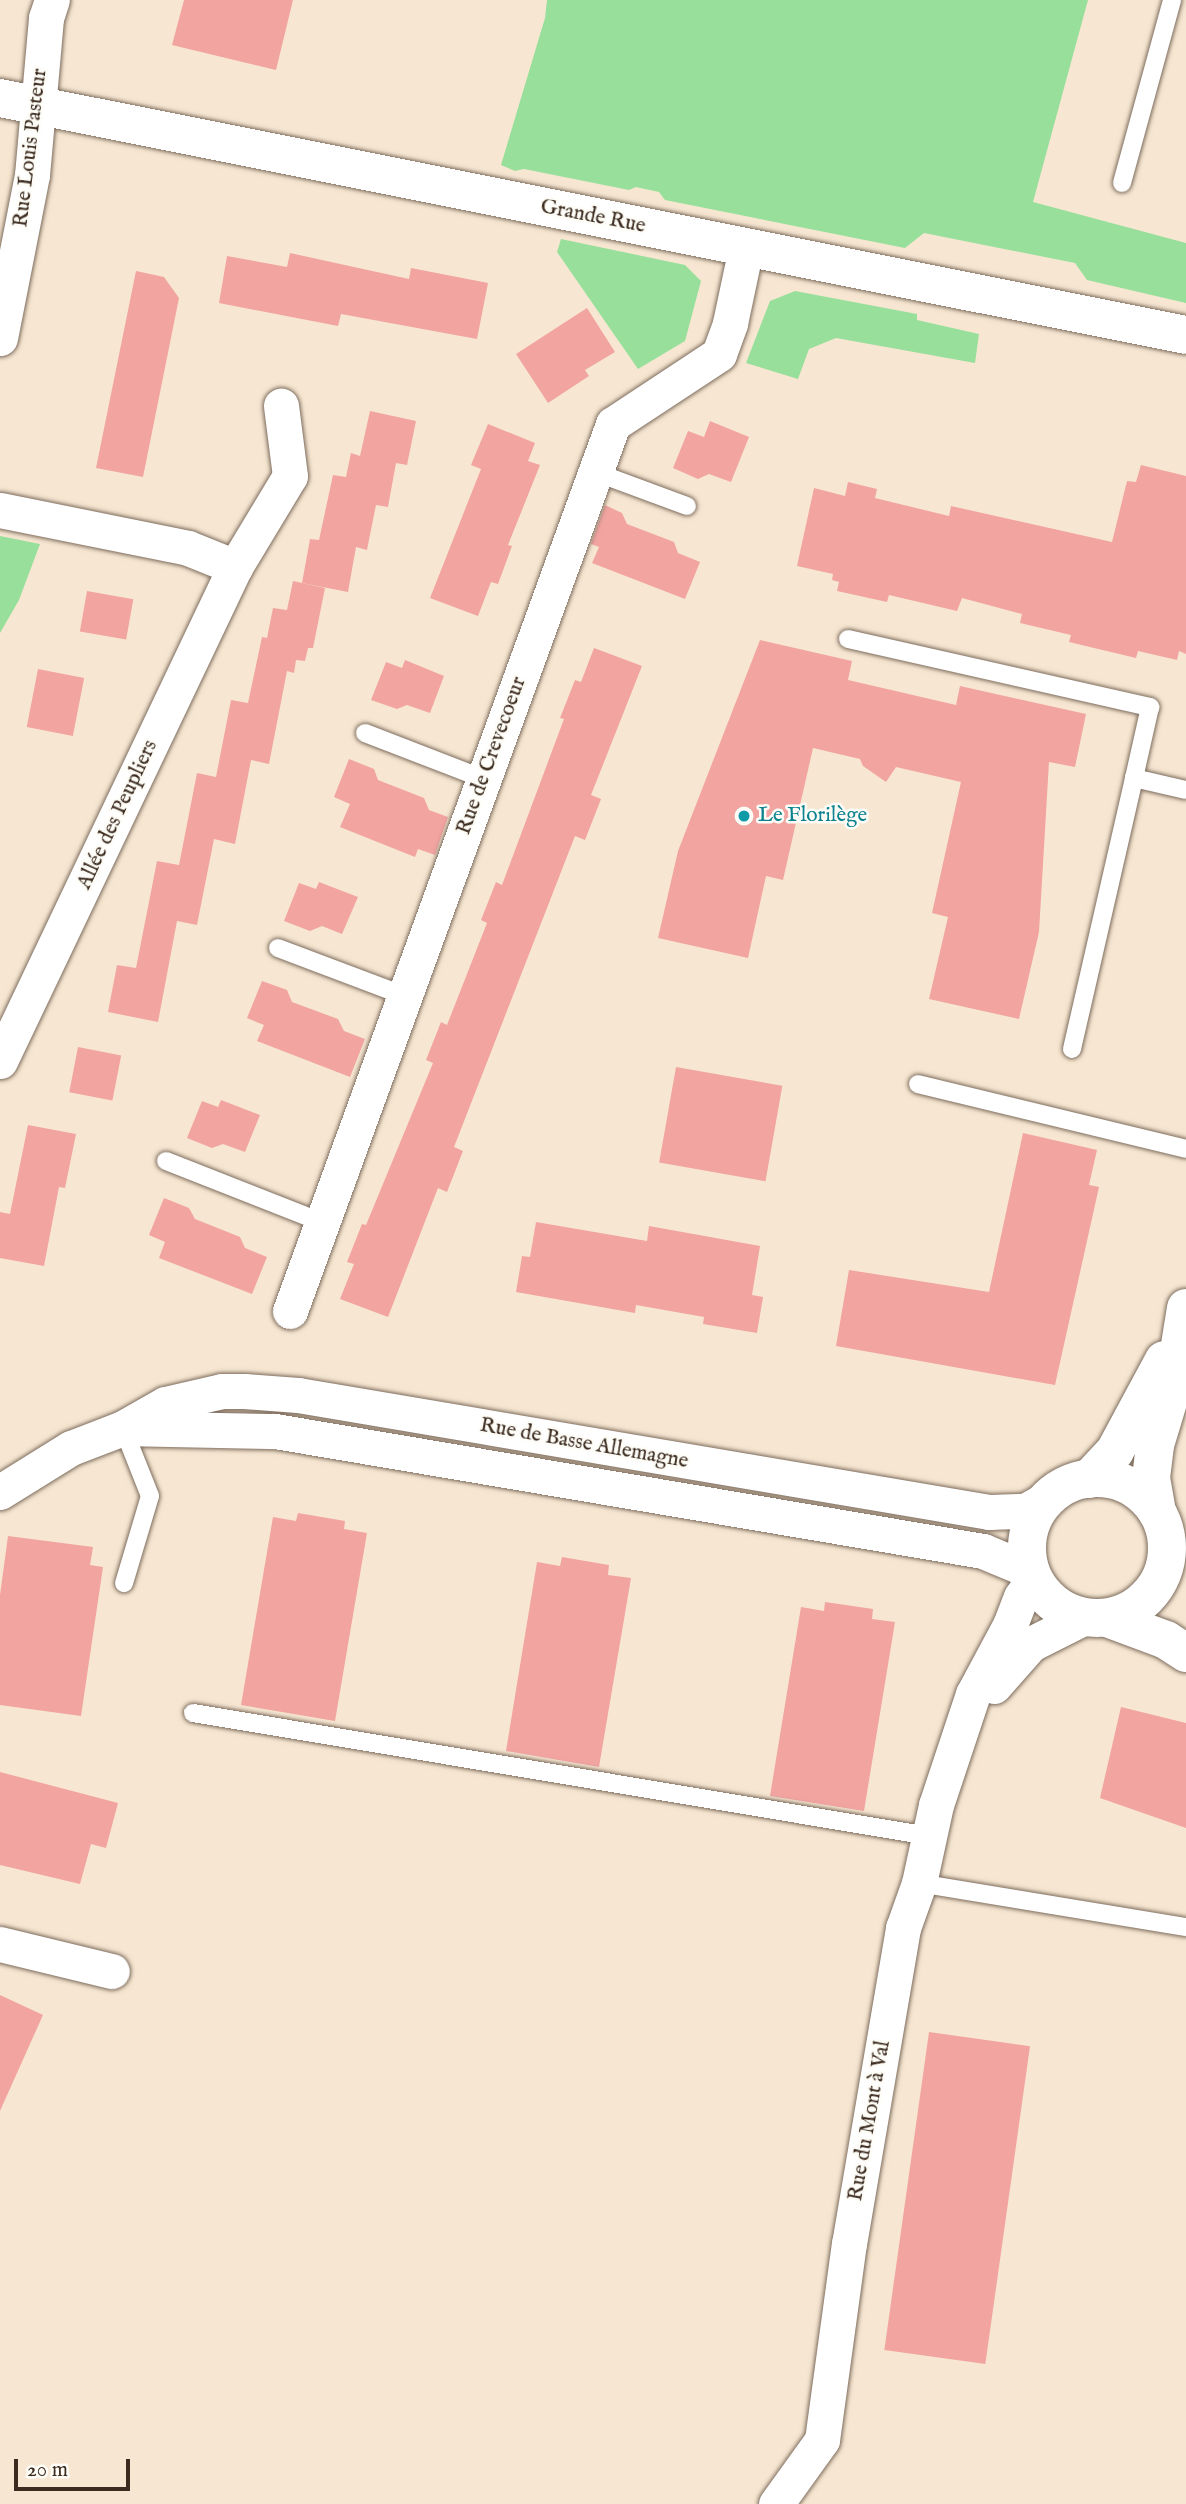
<!DOCTYPE html>
<html>
<head>
<meta charset="utf-8">
<style>
  body { margin:0 }
  #map { position:relative; width:1186px; height:2504px; overflow:hidden; background:#f7e7d2; font-family:"IM FELL English",serif }
  div>[style] { position:absolute }
  .green>* { inset:0; background:#97df9a }
  .building>* { inset:0; background:#f2a4a1; transform-origin:0 0 }
  .roads { filter:drop-shadow(0 0 2px #7d6c5d) drop-shadow(0 0 2px #7d6c5d) }
  .lane>* { height:18px; margin:-9px; padding:0 9px; transform-origin:9px; border-radius:9px; background:#fff }
  .street>* { height:35px; margin:-17.5px; padding:0 17.5px; transform-origin:17.5px; border-radius:17.5px; background:#fff }
  .secondary>* { height:38px; margin:-19px; padding:0 19px; transform-origin:19px; border-radius:19px; background:#fff }
  .secondary>.ring { margin:-19px; padding:0; box-sizing:content-box; background:none; border:38px solid #fff; border-radius:50% }
  .dots>* { width:19px; height:19px; translate:-50% -50%; box-sizing:border-box; border:4px solid #fdfcf7; border-radius:50% }
  span { translate:-50% -50%; white-space:nowrap; text-align:center; line-height:1.15; -webkit-text-stroke:5px #fdfcf7; paint-order:stroke }
  .street-label { font-size:21px; color:#3b2a1e }
  .culture-label { font-size:21px; color:#0d838f }
  .left { translate:0 -50%; text-align:left }
  .scale { position:absolute; left:14px; top:2459px; width:116px; height:32px; box-sizing:border-box; border:4px solid #3b2a1e; border-top:0; padding-left:9px; font-size:21px; line-height:24px; white-space:nowrap; color:#3b2a1e; -webkit-text-stroke:5px #fdfcf7; paint-order:stroke }
</style>
</head>
<body>
<div id="map">
  <div class="green">
    <div style="clip-path:polygon(547px 0,1088px 0,1033px 202px,1186px 243px,1186px 303px,1087px 280px,1075px 263px,924px 233px,905px 248px,665px 200px,659px 192px,636px 187px,629px 190px,524px 169px,515px 171px,501px 165px,545px 18px)"></div>
    <div style="clip-path:polygon(561px 239px,685px 265px,701px 281px,685px 341px,638px 369px,557px 252px)"></div>
    <div style="clip-path:polygon(795px 291px,917px 314px,917px 320px,979px 334px,975px 363px,836px 338px,809px 349px,798px 379px,746px 363px,770px 301px)"></div>
    <div style="clip-path:polygon(0 536px,40px 544px,19px 600px,0 633px)"></div>
  </div>
  <div class="building">
    <div style="clip-path:polygon(184px 0,293px 0,276px 70px,172px 45px)"></div>
    <div style="clip-path:polygon(290px 253px,409px 279px,411px 268px,488px 283px,477px 339px,341px 314px,338px 326px,219px 303px,227px 256px,287px 267px)"></div>
    <div style="clip-path:polygon(136px 271px,164px 277px,179px 298px,143px 477px,96px 468px)"></div>
    <div style="clip-path:polygon(587px 308px,615px 352px,585px 370px,589px 376px,548px 403px,516px 354px)"></div>
    <div style="clip-path:polygon(370px 411px,416px 421px,407px 465px,396px 463px,388px 507px,376px 505px,367px 550px,356px 547px,348px 592px,302px 583px,310px 539px,319px 540px,333px 475px,346px 477px,351px 453px,360px 456px)"></div>
    <div style="clip-path:polygon(710px 421px,749px 437px,731px 482px,709px 474px,698px 479px,673px 468px,688px 431px,704px 437px)"></div>
    <div style="clip-path:polygon(488px 424px,535px 443px,528px 461px,540px 465px,508px 545px,512px 546px,498px 584px,491px 582px,478px 616px,430px 598px,481px 469px,471px 465px)"></div>
    <div style="clip-path:polygon(1141px 465px,1186px 476px,1186px 654px,1179px 651px,1177px 660px,1138px 651px,1136px 658px,1069px 642px,1071px 635px,1020px 623px,1022px 614px,962px 598px,957px 611px,889px 595px,887px 602px,837px 591px,839px 582px,832px 580px,833px 574px,797px 566px,814px 488px,845px 496px,848px 482px,877px 489px,875px 498px,949px 516px,951px 506px,1112px 542px,1127px 481px,1136px 482px)"></div>
    <div style="clip-path:polygon(605px 505px,622px 513px,627px 524px,674px 542px,678px 553px,700px 562px,685px 599px,592px 563px,599px 547px,591px 544px)"></div>
    <div style="clip-path:polygon(293px 581px,325px 588px,313px 648px,308px 648px,305px 661px,296px 660px,294px 673px,287px 671px,269px 764px,251px 760px,235px 844px,214px 839px,197px 925px,177px 921px,158px 1022px,108px 1012px,117px 965px,136px 968px,157px 861px,179px 865px,197px 773px,216px 777px,231px 700px,248px 703px,262px 637px,267px 638px,273px 608px,287px 610px)"></div>
    <div style="left:87px;top:591px;width:47px;height:41px;rotate:10deg"></div>
    <div style="clip-path:polygon(760px 640px,852px 661px,848px 680px,956px 705px,960px 686px,1086px 714px,1075px 767px,1049px 762px,1039px 932px,1019px 1019px,929px 999px,948px 917px,932px 913px,961px 782px,896px 767px,886px 782px,863px 766px,860px 759px,813px 748px,783px 880px,766px 876px,748px 958px,658px 938px,678px 851px)"></div>
    <div style="clip-path:polygon(594px 648px,642px 666px,591px 795px,601px 799px,585px 840px,575px 836px,454px 1147px,463px 1151px,447px 1192px,438px 1188px,388px 1317px,340px 1299px,354px 1264px,347px 1262px,362px 1224px,366px 1225px,433px 1063px,426px 1060px,441px 1022px,447px 1025px,487px 923px,481px 920px,496px 882px,502px 885px,564px 719px,560px 718px,575px 680px,581px 682px)"></div>
    <div style="clip-path:polygon(405px 660px,444px 676px,430px 713px,407px 705px,397px 709px,371px 700px,386px 662px,402px 668px)"></div>
    <div style="left:38px;top:669px;width:47px;height:59px;rotate:11deg"></div>
    <div style="clip-path:polygon(349px 759px,374px 769px,378px 780px,424px 798px,429px 810px,448px 817px,435px 855px,418px 849px,415px 857px,340px 827px,350px 804px,334px 797px)"></div>
    <div style="clip-path:polygon(319px 882px,358px 897px,342px 934px,322px 926px,310px 931px,284px 921px,299px 883px,316px 889px)"></div>
    <div style="clip-path:polygon(262px 981px,287px 990px,292px 1002px,338px 1019px,344px 1031px,365px 1039px,350px 1077px,257px 1041px,264px 1025px,247px 1018px)"></div>
    <div style="left:78px;top:1047px;width:44px;height:46px;rotate:11deg"></div>
    <div style="left:676px;top:1067px;width:108px;height:97px;rotate:10deg"></div>
    <div style="clip-path:polygon(221px 1100px,260px 1115px,245px 1152px,223px 1144px,212px 1148px,187px 1138px,202px 1101px,218px 1107px)"></div>
    <div style="clip-path:polygon(28px 1125px,76px 1134px,65px 1188px,59px 1187px,44px 1266px,0 1258px,0 1212px,10px 1214px)"></div>
    <div style="clip-path:polygon(1023px 1133px,1097px 1150px,1089px 1185px,1099px 1187px,1055px 1385px,836px 1346px,849px 1270px,989px 1292px)"></div>
    <div style="clip-path:polygon(164px 1198px,189px 1208px,195px 1219px,240px 1237px,245px 1248px,267px 1257px,252px 1294px,159px 1258px,165px 1242px,149px 1235px)"></div>
    <div style="clip-path:polygon(536px 1222px,647px 1241px,649px 1226px,760px 1246px,752px 1295px,763px 1297px,757px 1333px,703px 1324px,704px 1317px,636px 1305px,635px 1313px,516px 1292px,522px 1256px,530px 1257px)"></div>
    <div style="clip-path:polygon(298px 1513px,345px 1521px,344px 1529px,367px 1533px,335px 1721px,241px 1705px,273px 1517px,296px 1521px)"></div>
    <div style="clip-path:polygon(8px 1536px,93px 1547px,90px 1565px,103px 1567px,81px 1716px,0 1705px,0 1595px)"></div>
    <div style="clip-path:polygon(562px 1557px,609px 1565px,608px 1575px,631px 1578px,599px 1767px,506px 1751px,537px 1562px,560px 1566px)"></div>
    <div style="clip-path:polygon(825px 1602px,873px 1609px,872px 1619px,895px 1622px,864px 1811px,770px 1796px,801px 1607px,824px 1611px)"></div>
    <div style="clip-path:polygon(1121px 1707px,1186px 1723px,1186px 1828px,1100px 1798px)"></div>
    <div style="clip-path:polygon(0 1772px,118px 1803px,106px 1848px,91px 1844px,80px 1884px,0 1865px)"></div>
    <div style="clip-path:polygon(0 1995px,43px 2015px,0 2111px)"></div>
    <div style="left:929px;top:2032px;width:102px;height:321px;rotate:8deg"></div>
  </div>
  <div class="roads">
    <div class="lane">
      <div style="left:1122px;top:183px;width:190px;rotate:-74.7deg"></div>
      <div style="left:595px;top:472px;width:98px;rotate:20.3deg"></div>
      <div style="left:848px;top:639px;width:310px;rotate:12.7deg"></div>
      <div style="left:1150px;top:707px;width:73px;rotate:102.7deg"></div>
      <div style="left:365px;top:733px;width:128px;rotate:21.1deg"></div>
      <div style="left:278px;top:948px;width:136px;rotate:20.7deg"></div>
      <div style="left:1072px;top:1049px;width:278px;rotate:-77.1deg"></div>
      <div style="left:1134px;top:778px;width:53px;rotate:13deg"></div>
      <div style="left:918px;top:1084px;width:276px;rotate:13.6deg"></div>
      <div style="left:166px;top:1161px;width:169px;rotate:21.5deg"></div>
      <div style="left:123px;top:1428px;width:73px;rotate:68.3deg"></div>
      <div style="left:150px;top:1496px;width:91px;rotate:106.6deg"></div>
      <div style="left:193px;top:1713px;width:746px;rotate:9.49deg"></div>
      <div style="left:919px;top:1883px;width:271px;rotate:9.4deg"></div>
    </div>
    <div class="street">
      <div style="left:0;top:338px;width:166px;rotate:-78.9deg"></div>
      <div style="left:32px;top:175px;width:158px;rotate:-84.9deg"></div>
      <div style="left:46px;top:18px;width:19px;rotate:-72deg"></div>
      <div style="left:0;top:510px;width:192px;rotate:11.4deg"></div>
      <div style="left:188px;top:548px;width:51px;rotate:22deg"></div>
      <div style="left:0;top:1061px;width:547px;rotate:-64.56deg"></div>
      <div style="left:235px;top:567px;width:106px;rotate:-58.9deg"></div>
      <div style="left:290px;top:476px;width:71px;rotate:-97.3deg"></div>
      <div style="left:290px;top:1311px;width:944px;rotate:-69.99deg"></div>
      <div style="left:613px;top:424px;width:127px;rotate:-33.4deg"></div>
      <div style="left:719px;top:354px;width:33px;rotate:-70deg"></div>
      <div style="left:730px;top:323px;width:77px;rotate:-78deg"></div>
      <div style="left:126px;top:1428px;width:149px;rotate:1.2deg"></div>
      <div style="left:275px;top:1431px;width:718px;rotate:9.62deg"></div>
      <div style="left:983px;top:1551px;width:52px;rotate:22.6deg"></div>
      <div style="left:0;top:1492px;width:84px;rotate:-31.8deg"></div>
      <div style="left:71px;top:1448px;width:56px;rotate:-21deg"></div>
      <div style="left:123px;top:1428px;width:48px;rotate:-29.7deg"></div>
      <div style="left:165px;top:1404px;width:58px;rotate:-12.8deg"></div>
      <div style="left:222px;top:1391px;width:22px"></div>
      <div style="left:244px;top:1391px;width:54px;rotate:4.2deg"></div>
      <div style="left:298px;top:1395px;width:701px;rotate:9.61deg"></div>
      <div style="left:989px;top:1512px;width:36px;rotate:-2deg"></div>
      <div style="left:1025px;top:1511px;width:26px;rotate:-29deg"></div>
      <div style="left:994px;top:1686px;width:56px;rotate:-48.6deg"></div>
      <div style="left:1031px;top:1644px;width:60px;rotate:-26.6deg"></div>
      <div style="left:0;top:1944px;width:115px;rotate:13.6deg"></div>
      <div style="left:776px;top:2504px;width:79px;rotate:-54.3deg"></div>
      <div style="left:822px;top:2440px;width:198px;rotate:-82.2deg"></div>
      <div style="left:849px;top:2244px;width:321px;rotate:-80.3deg"></div>
      <div style="left:903px;top:1928px;width:48px;rotate:-70.4deg"></div>
      <div style="left:919px;top:1883px;width:80px;rotate:-77.7deg"></div>
      <div style="left:936px;top:1805px;width:117px;rotate:-71.6deg"></div>
      <div style="left:973px;top:1694px;width:78px;rotate:-61.8deg"></div>
      <div style="left:1010px;top:1625px;width:30px;rotate:-69deg"></div>
      <div style="left:1021px;top:1597px;width:23px;rotate:-56deg"></div>
    </div>
    <div class="secondary">
      <div style="left:0;top:98px;width:1209px;rotate:11.3deg"></div>
      <div class="ring" style="left:1027px;top:1478px;width:102px;height:102px"></div>
      <div style="left:1089px;top:1479px;width:38px;rotate:-47deg"></div>
      <div style="left:1115px;top:1451px;width:103px;rotate:-61.7deg"></div>
      <div style="left:1157px;top:1512px;width:35px;rotate:-100deg"></div>
      <div style="left:1151px;top:1478px;width:33px;rotate:-83deg"></div>
      <div style="left:1155px;top:1445px;width:66px;rotate:-73.2deg"></div>
      <div style="left:1174px;top:1382px;width:75px;rotate:-80.8deg"></div>
      <div style="left:1107px;top:1618px;width:63px;rotate:20.4deg"></div>
      <div style="left:1166px;top:1640px;width:24px;rotate:33deg"></div>
    </div>
  </div>
  <div class="dots">
    <div style="left:744px;top:816px;background:#0f9aa8"></div>
  </div>
  <div class="street-label">
    <span style="left:31px;top:148px;rotate:-83deg">Rue Louis Pasteur</span>
    <span style="left:593px;top:217px;rotate:11deg">Grande Rue</span>
    <span style="left:492px;top:756px;rotate:-70deg">Rue de Crevecoeur</span>
    <span style="left:118px;top:815px;rotate:-65deg">Allée des Peupliers</span>
    <span style="left:584px;top:1444px;rotate:10deg">Rue de Basse Allemagne</span>
    <span style="left:870px;top:2121px;rotate:-80deg">Rue du Mont à Val</span>
  </div>
  <div class="culture-label">
    <span class="left" style="left:758px;top:816px">Le Florilège</span>
  </div>
  <div class="scale">20 m</div>
</div>
</body>
</html>
